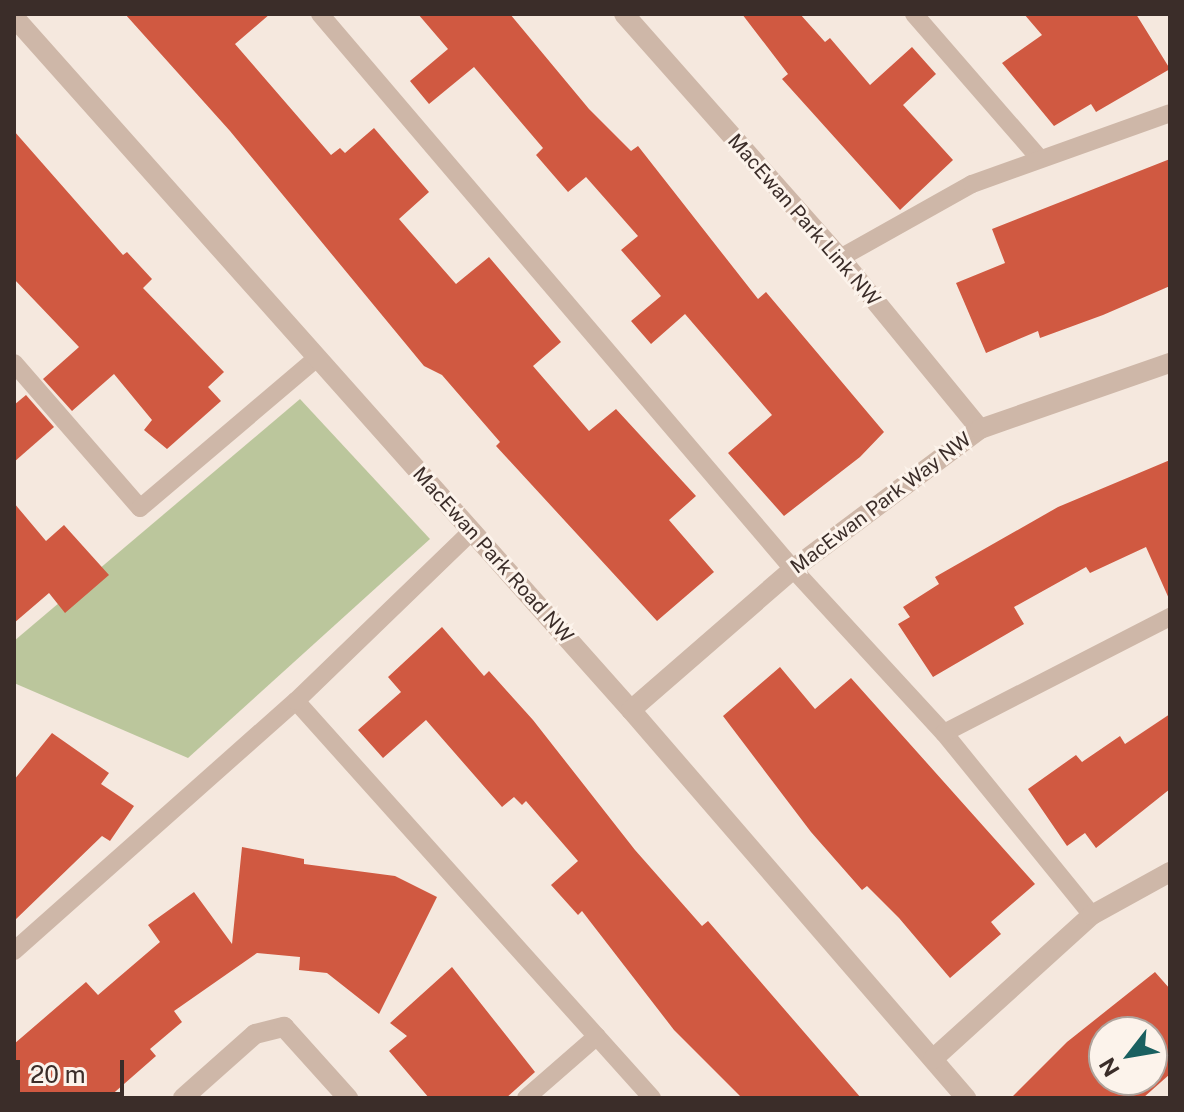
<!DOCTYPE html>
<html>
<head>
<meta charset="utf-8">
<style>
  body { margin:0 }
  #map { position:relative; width:1184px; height:1112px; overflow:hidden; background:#f5e8de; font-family:"Public Sans",sans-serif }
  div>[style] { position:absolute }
  .green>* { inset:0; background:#bbc69c }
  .building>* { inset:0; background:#d05941 }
  .service>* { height:18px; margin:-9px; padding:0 9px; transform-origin:9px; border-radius:9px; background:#ceb7a8 }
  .minor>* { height:20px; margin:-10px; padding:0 10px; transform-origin:10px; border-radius:10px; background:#ceb7a8 }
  span { translate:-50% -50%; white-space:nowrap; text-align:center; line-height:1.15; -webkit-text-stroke:6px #fcf3eb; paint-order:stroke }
  .street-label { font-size:20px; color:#3b2d29 }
  .frame { position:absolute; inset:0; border:16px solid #3b2d29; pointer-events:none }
  .north { position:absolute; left:1088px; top:1016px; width:80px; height:80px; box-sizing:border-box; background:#fcf3eb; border:2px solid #afa49d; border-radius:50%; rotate:239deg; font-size:22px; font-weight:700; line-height:32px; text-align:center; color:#3b2d29 }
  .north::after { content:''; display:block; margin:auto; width:28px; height:36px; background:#1a6060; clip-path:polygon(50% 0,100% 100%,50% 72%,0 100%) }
  .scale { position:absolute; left:16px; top:1060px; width:108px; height:36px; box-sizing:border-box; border:4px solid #3b2d29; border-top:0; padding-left:10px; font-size:24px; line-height:28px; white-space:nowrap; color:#3b2d29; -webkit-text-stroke:6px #fcf3eb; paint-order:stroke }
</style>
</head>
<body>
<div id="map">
  <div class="green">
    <div style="clip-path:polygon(300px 399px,430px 539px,188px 758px,14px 683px,14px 641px)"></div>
  </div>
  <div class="building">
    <div style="clip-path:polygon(125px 14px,270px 14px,235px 44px,331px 155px,340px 148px,345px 153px,374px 128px,429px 192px,399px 219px,456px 284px,489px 257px,561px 342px,533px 366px,589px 431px,616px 409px,696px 496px,669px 520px,714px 572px,657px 621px,496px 446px,500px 442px,442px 375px,424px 366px,230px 131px)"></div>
    <div style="clip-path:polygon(418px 14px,510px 14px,589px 109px,631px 151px,638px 146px,758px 299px,766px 292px,884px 432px,860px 457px,784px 516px,728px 453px,772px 415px,685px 314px,651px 344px,631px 321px,661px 296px,621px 250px,638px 236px,586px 177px,568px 192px,536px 155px,543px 148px,474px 67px,429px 104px,410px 81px,448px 49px)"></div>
    <div style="clip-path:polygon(742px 14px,800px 14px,825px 42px,830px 38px,870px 85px,912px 47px,936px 74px,903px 105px,953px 160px,900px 210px,782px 79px,788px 74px)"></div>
    <div style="clip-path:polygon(1024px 14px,1136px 14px,1170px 69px,1096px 112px,1091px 104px,1054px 126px,1002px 63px,1042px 35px)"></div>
    <div style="clip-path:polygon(14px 131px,123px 255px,127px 252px,152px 279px,143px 288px,224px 372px,208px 387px,221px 401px,167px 449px,144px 430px,152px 420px,114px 374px,72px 411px,43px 379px,79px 347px,14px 279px)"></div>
    <div style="clip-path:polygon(1170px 159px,1170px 286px,1103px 315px,1040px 338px,1038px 331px,986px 353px,956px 283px,1005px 263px,992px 229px)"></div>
    <div style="clip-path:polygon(26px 395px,54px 427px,14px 462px,14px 405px)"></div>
    <div style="clip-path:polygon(1170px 460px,1170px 601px,1146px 547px,1090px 573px,1086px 567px,1014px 607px,1024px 624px,933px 677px,898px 624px,910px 617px,903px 607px,939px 584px,935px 577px,1058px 507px)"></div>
    <div style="clip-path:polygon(14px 503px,46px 541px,64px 525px,109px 575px,65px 613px,49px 593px,14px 623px)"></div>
    <div style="clip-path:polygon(442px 627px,484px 676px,489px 671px,533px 720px,635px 850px,702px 926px,708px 921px,861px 1098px,742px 1098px,674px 1030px,582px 911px,578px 915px,551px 885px,578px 861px,526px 801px,522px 805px,514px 797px,502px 807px,426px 720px,383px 758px,358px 730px,401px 692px,388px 677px)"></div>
    <div style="clip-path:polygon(780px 667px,815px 709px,851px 678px,1035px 884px,991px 922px,1001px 934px,950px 978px,899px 918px,867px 886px,862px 890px,811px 832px,723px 716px)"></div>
    <div style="clip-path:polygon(1170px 714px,1170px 789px,1096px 848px,1085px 833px,1067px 846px,1028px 789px,1076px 755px,1082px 762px,1120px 736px,1125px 744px)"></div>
    <div style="clip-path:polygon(52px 733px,109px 773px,101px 784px,134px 806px,110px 841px,102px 836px,14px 921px,14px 780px)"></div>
    <div style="clip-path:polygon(242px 847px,304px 859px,304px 864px,395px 876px,437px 897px,379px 1014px,327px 973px,299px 970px,300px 957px,257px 953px,174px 1011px,182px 1022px,150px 1049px,156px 1056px,108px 1098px,14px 1098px,14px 1044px,86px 982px,98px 995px,160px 942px,148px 925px,194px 892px,232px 944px)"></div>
    <div style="clip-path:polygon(452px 967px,535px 1072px,506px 1098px,429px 1098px,389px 1051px,407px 1036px,390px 1023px)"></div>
    <div style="clip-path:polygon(evenodd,1155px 972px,1170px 989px,1170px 1074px,1143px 1098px,1011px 1098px,1067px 1042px,1155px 972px,1104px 1032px,1152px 1032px,1152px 1080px,1104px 1080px,1104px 1032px)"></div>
  </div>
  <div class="service">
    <div style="left:320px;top:14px;width:729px;rotate:49.56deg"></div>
    <div style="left:793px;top:569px;width:223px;rotate:47.4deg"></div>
    <div style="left:944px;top:733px;width:235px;rotate:50.9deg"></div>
    <div style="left:914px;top:14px;width:191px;rotate:49deg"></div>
    <div style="left:840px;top:258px;width:151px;rotate:-29.3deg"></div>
    <div style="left:972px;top:184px;width:210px;rotate:-19.7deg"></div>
    <div style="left:14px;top:363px;width:192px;rotate:49deg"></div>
    <div style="left:140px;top:508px;width:232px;rotate:-40.3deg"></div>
    <div style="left:296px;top:701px;width:533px;rotate:48.12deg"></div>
    <div style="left:944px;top:733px;width:254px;rotate:-27.2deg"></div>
    <div style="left:14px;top:951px;width:377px;rotate:-41.6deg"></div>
    <div style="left:296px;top:701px;width:245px;rotate:-44deg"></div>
    <div style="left:526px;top:1098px;width:94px;rotate:-41.1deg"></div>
  </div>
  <div class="minor">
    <div style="left:624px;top:14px;width:326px;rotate:48.5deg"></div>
    <div style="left:840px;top:258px;width:221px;rotate:50.7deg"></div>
    <div style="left:14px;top:17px;width:928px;rotate:48.32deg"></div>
    <div style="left:631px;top:710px;width:513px;rotate:49.19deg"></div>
    <div style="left:631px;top:710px;width:215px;rotate:-41deg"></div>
    <div style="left:793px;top:569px;width:234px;rotate:-36.8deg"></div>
    <div style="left:980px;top:429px;width:201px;rotate:-19.2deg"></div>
    <div style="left:933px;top:1059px;width:215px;rotate:-42.2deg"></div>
    <div style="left:1092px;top:915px;width:89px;rotate:-28.9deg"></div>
    <div style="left:183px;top:1098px;width:96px;rotate:-41.6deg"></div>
    <div style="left:255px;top:1034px;width:30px;rotate:-14deg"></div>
    <div style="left:284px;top:1027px;width:96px;rotate:48deg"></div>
  </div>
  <div class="street-label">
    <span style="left:804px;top:220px;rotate:49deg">MacEwan Park Link NW</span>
    <span style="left:881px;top:503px;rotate:-37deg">MacEwan Park Way NW</span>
    <span style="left:493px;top:555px;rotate:48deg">MacEwan Park Road NW</span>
  </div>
  <div class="frame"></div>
  <div class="north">N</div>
  <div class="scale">20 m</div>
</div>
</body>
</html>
